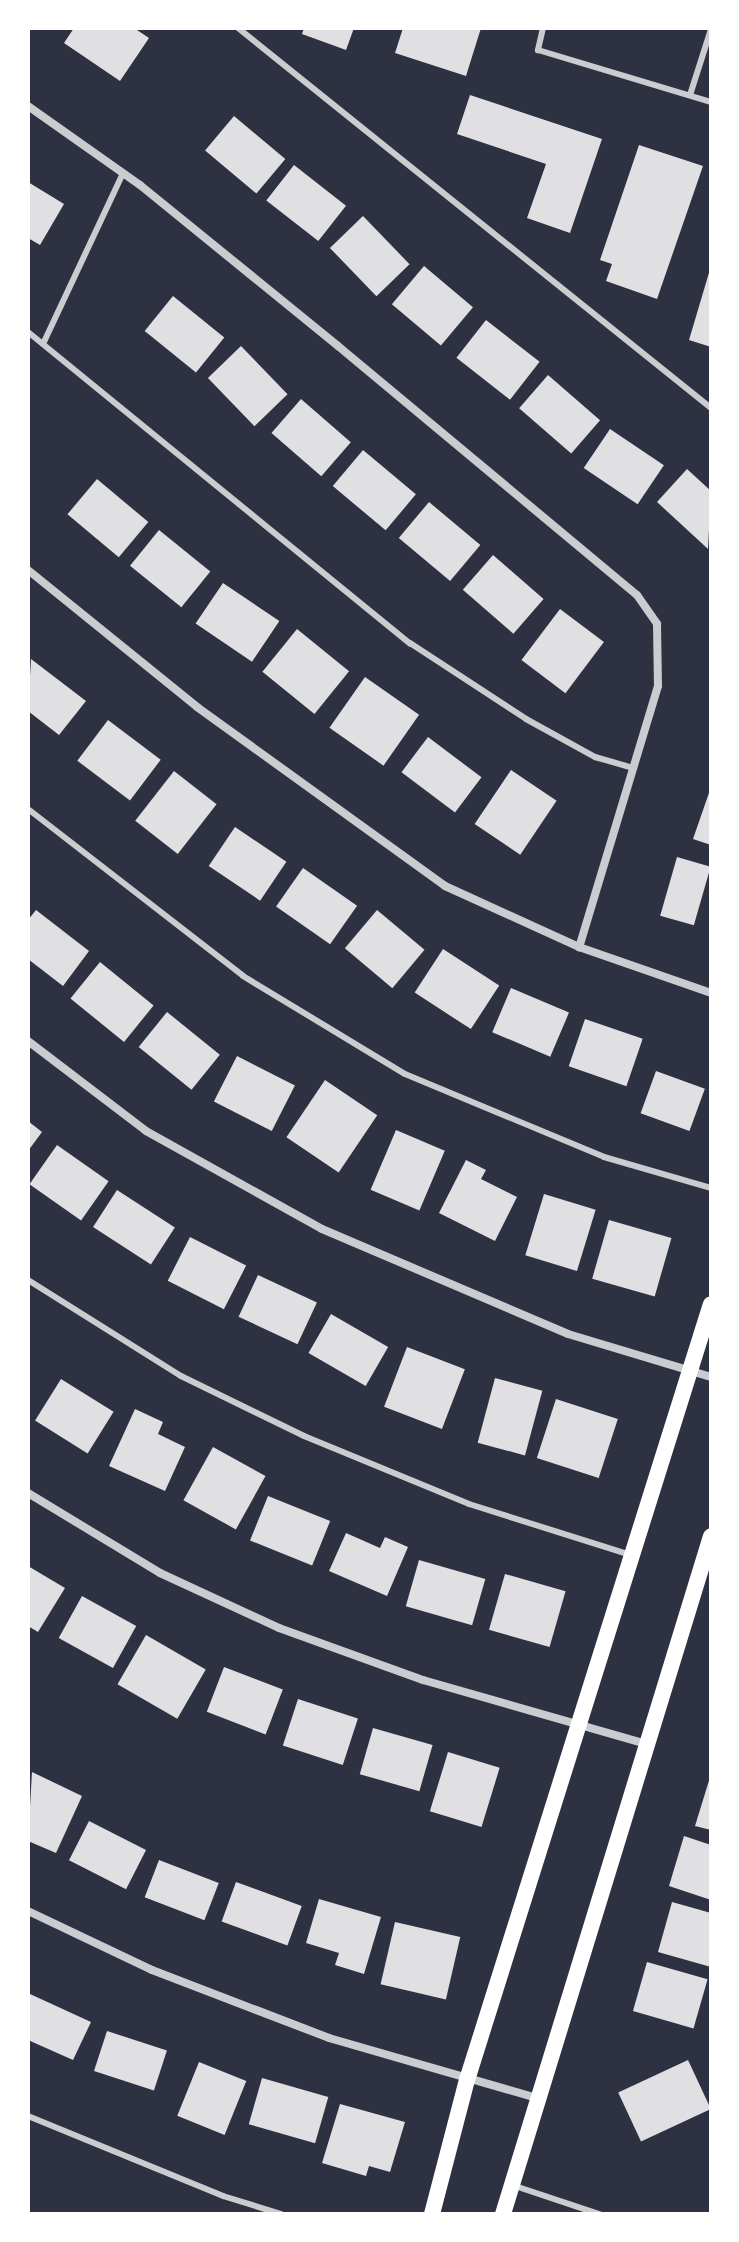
<!DOCTYPE html>
<html>
<head>
<meta charset="utf-8">
<style>
  body { margin:0 }
  #map { position:relative; width:739px; height:2242px; overflow:hidden; background:#2d3142; font-family:"IBM Plex Sans",sans-serif }
  div>[style] { position:absolute }
  .building>* { inset:0; background:#e0e0e3; transform-origin:0 0 }
  .service>* { height:6px; margin:-3px; padding:0 3px; transform-origin:3px; border-radius:3px; background:#caccd0 }
  .minor>* { height:8px; margin:-4px; padding:0 4px; transform-origin:4px; border-radius:4px; background:#caccd0 }
  .secondary>* { height:16px; margin:-8px; padding:0 8px; transform-origin:8px; border-radius:8px; background:#fff }
  span { translate:-50% -50%; white-space:nowrap; text-align:center; line-height:1.15; -webkit-text-stroke:6px #fff; paint-order:stroke }
  .frame { position:absolute; inset:0; border:30px solid #fff; pointer-events:none }
</style>
</head>
<body>
<div id="map">
  <div class="building">
    <div style="clip-path:polygon(74px 28px,134px 28px,149px 38px,120px 81px,64px 43px)"></div>
    <div style="clip-path:polygon(304px 28px,354px 28px,346px 50px,302px 34px)"></div>
    <div style="clip-path:polygon(403px 28px,481px 28px,466px 76px,395px 53px)"></div>
    <div style="clip-path:polygon(470px 95px,602px 139px,570px 233px,527px 218px,546px 164px,457px 134px)"></div>
    <div style="left:234px;top:116px;width:67px;height:45px;rotate:40deg"></div>
    <div style="clip-path:polygon(639px 145px,703px 166px,657px 299px,606px 281px,612px 264px,600px 260px)"></div>
    <div style="left:294px;top:165px;width:66px;height:45px;rotate:38deg"></div>
    <div style="clip-path:polygon(28px 182px,64px 204px,40px 245px,28px 238px)"></div>
    <div style="left:363px;top:216px;width:67px;height:46px;rotate:46deg"></div>
    <div style="left:424px;top:266px;width:64px;height:50px;rotate:40deg"></div>
    <div style="clip-path:polygon(711px 266px,711px 347px,689px 340px)"></div>
    <div style="left:173px;top:296px;width:66px;height:45px;rotate:39deg"></div>
    <div style="left:486px;top:320px;width:68px;height:48px;rotate:38deg"></div>
    <div style="left:241px;top:346px;width:67px;height:46px;rotate:46deg"></div>
    <div style="left:548px;top:375px;width:69px;height:44px;rotate:41deg"></div>
    <div style="left:301px;top:399px;width:66px;height:45px;rotate:41deg"></div>
    <div style="left:610px;top:429px;width:65px;height:47px;rotate:34deg"></div>
    <div style="left:363px;top:450px;width:69px;height:47px;rotate:40deg"></div>
    <div style="clip-path:polygon(687px 469px,711px 491px,708px 549px,657px 502px)"></div>
    <div style="left:97px;top:479px;width:67px;height:46px;rotate:40deg"></div>
    <div style="left:429px;top:502px;width:67px;height:47px;rotate:40deg"></div>
    <div style="left:159px;top:530px;width:66px;height:46px;rotate:39deg"></div>
    <div style="left:493px;top:555px;width:67px;height:46px;rotate:41deg"></div>
    <div style="left:223px;top:583px;width:68px;height:49px;rotate:34deg"></div>
    <div style="left:560px;top:609px;width:55px;height:64px;rotate:37deg"></div>
    <div style="left:297px;top:629px;width:67px;height:55px;rotate:39deg"></div>
    <div style="clip-path:polygon(31px 659px,86px 701px,59px 735px,28px 711px)"></div>
    <div style="left:365px;top:677px;width:66px;height:62px;rotate:35deg"></div>
    <div style="left:108px;top:720px;width:66px;height:51px;rotate:37deg"></div>
    <div style="left:428px;top:737px;width:67px;height:44px;rotate:37deg"></div>
    <div style="left:511px;top:770px;width:55px;height:65px;rotate:34deg"></div>
    <div style="left:174px;top:771px;width:54px;height:63px;rotate:38deg"></div>
    <div style="clip-path:polygon(711px 787px,711px 845px,693px 839px)"></div>
    <div style="left:235px;top:827px;width:62px;height:47px;rotate:34deg"></div>
    <div style="left:677px;top:857px;width:35px;height:61px;rotate:16deg"></div>
    <div style="left:303px;top:868px;width:66px;height:47px;rotate:35deg"></div>
    <div style="clip-path:polygon(36px 910px,89px 951px,63px 986px,28px 959px,28px 920px)"></div>
    <div style="left:377px;top:910px;width:62px;height:50px;rotate:40deg"></div>
    <div style="left:443px;top:949px;width:67px;height:52px;rotate:33deg"></div>
    <div style="left:100px;top:962px;width:69px;height:47px;rotate:39deg"></div>
    <div style="left:511px;top:988px;width:63px;height:48px;rotate:23deg"></div>
    <div style="left:167px;top:1012px;width:68px;height:45px;rotate:39deg"></div>
    <div style="left:585px;top:1019px;width:61px;height:50px;rotate:19deg"></div>
    <div style="left:237px;top:1056px;width:65px;height:51px;rotate:27deg"></div>
    <div style="left:656px;top:1071px;width:52px;height:45px;rotate:20deg"></div>
    <div style="left:325px;top:1080px;width:63px;height:69px;rotate:34deg"></div>
    <div style="clip-path:polygon(28px 1121px,42px 1132px,28px 1151px)"></div>
    <div style="left:396px;top:1130px;width:53px;height:65px;rotate:23deg"></div>
    <div style="left:57px;top:1145px;width:63px;height:48px;rotate:35deg"></div>
    <div style="clip-path:polygon(466px 1160px,486px 1170px,481px 1179px,517px 1197px,495px 1241px,439px 1213px)"></div>
    <div style="left:117px;top:1190px;width:69px;height:44px;rotate:33deg"></div>
    <div style="left:544px;top:1194px;width:54px;height:64px;rotate:17deg"></div>
    <div style="left:609px;top:1220px;width:65px;height:61px;rotate:16deg"></div>
    <div style="left:190px;top:1237px;width:63px;height:49px;rotate:27deg"></div>
    <div style="left:258px;top:1275px;width:65px;height:46px;rotate:25deg"></div>
    <div style="left:331px;top:1314px;width:66px;height:45px;rotate:30deg"></div>
    <div style="left:407px;top:1347px;width:62px;height:64px;rotate:21deg"></div>
    <div style="left:495px;top:1378px;width:49px;height:67px;rotate:15deg"></div>
    <div style="left:61px;top:1379px;width:62px;height:49px;rotate:32deg"></div>
    <div style="left:556px;top:1399px;width:65px;height:62px;rotate:18deg"></div>
    <div style="clip-path:polygon(135px 1409px,163px 1422px,158px 1434px,185px 1447px,165px 1491px,109px 1466px)"></div>
    <div style="left:213px;top:1447px;width:60px;height:61px;rotate:29deg"></div>
    <div style="left:268px;top:1496px;width:67px;height:48px;rotate:22deg"></div>
    <div style="clip-path:polygon(346px 1533px,380px 1548px,385px 1537px,408px 1547px,387px 1596px,329px 1571px)"></div>
    <div style="left:419px;top:1560px;width:69px;height:48px;rotate:16deg"></div>
    <div style="clip-path:polygon(28px 1566px,65px 1588px,38px 1632px,28px 1626px)"></div>
    <div style="left:505px;top:1574px;width:63px;height:58px;rotate:16deg"></div>
    <div style="left:82px;top:1596px;width:62px;height:48px;rotate:29deg"></div>
    <div style="left:146px;top:1635px;width:69px;height:57px;rotate:30deg"></div>
    <div style="left:224px;top:1667px;width:63px;height:48px;rotate:21deg"></div>
    <div style="left:298px;top:1699px;width:63px;height:49px;rotate:18deg"></div>
    <div style="left:373px;top:1728px;width:62px;height:48px;rotate:16deg"></div>
    <div style="left:448px;top:1752px;width:54px;height:62px;rotate:17deg"></div>
    <div style="clip-path:polygon(32px 1772px,82px 1796px,56px 1853px,28px 1841px)"></div>
    <div style="clip-path:polygon(711px 1774px,711px 1830px,695px 1826px)"></div>
    <div style="left:89px;top:1821px;width:64px;height:44px;rotate:27deg"></div>
    <div style="clip-path:polygon(684px 1836px,711px 1845px,711px 1900px,669px 1886px)"></div>
    <div style="left:159px;top:1860px;width:64px;height:40px;rotate:21deg"></div>
    <div style="left:236px;top:1882px;width:70px;height:42px;rotate:20deg"></div>
    <div style="clip-path:polygon(319px 1899px,381px 1917px,364px 1974px,335px 1965px,339px 1953px,306px 1943px)"></div>
    <div style="clip-path:polygon(672px 1902px,711px 1913px,711px 1967px,658px 1952px)"></div>
    <div style="left:395px;top:1922px;width:67px;height:64px;rotate:13deg"></div>
    <div style="left:647px;top:1962px;width:63px;height:51px;rotate:16deg"></div>
    <div style="clip-path:polygon(30px 1994px,91px 2022px,73px 2060px,28px 2040px)"></div>
    <div style="left:107px;top:2031px;width:63px;height:42px;rotate:18deg"></div>
    <div style="left:688px;top:2060px;width:54px;height:77px;rotate:65deg"></div>
    <div style="left:199px;top:2062px;width:51px;height:58px;rotate:22deg"></div>
    <div style="left:262px;top:2078px;width:69px;height:48px;rotate:16deg"></div>
    <div style="clip-path:polygon(340px 2104px,405px 2122px,390px 2172px,369px 2166px,366px 2176px,322px 2163px)"></div>
  </div>
  <div class="service">
    <div style="left:238px;top:28px;width:607px;rotate:38.78deg"></div>
    <div style="left:543px;top:28px;width:23px;rotate:103deg"></div>
    <div style="left:538px;top:50px;width:181px;rotate:16.7deg"></div>
    <div style="left:690px;top:95px;width:69px;rotate:-72.3deg"></div>
    <div style="left:28px;top:332px;width:493px;rotate:39.2deg"></div>
    <div style="left:410px;top:643px;width:139px;rotate:33.2deg"></div>
    <div style="left:526px;top:719px;width:79px;rotate:28.8deg"></div>
    <div style="left:595px;top:757px;width:40px;rotate:16deg"></div>
    <div style="left:43px;top:344px;width:189px;rotate:-64.9deg"></div>
    <div style="left:28px;top:809px;width:272px;rotate:37.8deg"></div>
    <div style="left:243px;top:976px;width:189px;rotate:31.2deg"></div>
    <div style="left:405px;top:1074px;width:216px;rotate:22.6deg"></div>
    <div style="left:604px;top:1157px;width:111px;rotate:16.2deg"></div>
    <div style="left:28px;top:1280px;width:181px;rotate:32.1deg"></div>
    <div style="left:181px;top:1376px;width:137px;rotate:26deg"></div>
    <div style="left:304px;top:1436px;width:178px;rotate:22.4deg"></div>
    <div style="left:469px;top:1504px;width:170px;rotate:17.5deg"></div>
    <div style="left:28px;top:2116px;width:211px;rotate:22.3deg"></div>
    <div style="left:223px;top:2196px;width:61px;rotate:17.2deg"></div>
    <div style="left:512px;top:2185px;width:92px;rotate:18.4deg"></div>
  </div>
  <div class="minor">
    <div style="left:28px;top:106px;width:137px;rotate:35.2deg"></div>
    <div style="left:140px;top:185px;width:255px;rotate:39.1deg"></div>
    <div style="left:338px;top:346px;width:389px;rotate:39.8deg"></div>
    <div style="left:637px;top:595px;width:35px;rotate:55deg"></div>
    <div style="left:657px;top:624px;width:62px;rotate:89.1deg"></div>
    <div style="left:658px;top:686px;width:273px;rotate:106.8deg"></div>
    <div style="left:28px;top:570px;width:218px;rotate:39deg"></div>
    <div style="left:197px;top:707px;width:306px;rotate:35.8deg"></div>
    <div style="left:445px;top:886px;width:147px;rotate:24.5deg"></div>
    <div style="left:579px;top:947px;width:140px;rotate:19.2deg"></div>
    <div style="left:28px;top:1041px;width:148px;rotate:37.3deg"></div>
    <div style="left:146px;top:1131px;width:201px;rotate:29.1deg"></div>
    <div style="left:322px;top:1229px;width:267px;rotate:23.1deg"></div>
    <div style="left:568px;top:1334px;width:149px;rotate:16.7deg"></div>
    <div style="left:28px;top:1493px;width:154px;rotate:31.2deg"></div>
    <div style="left:160px;top:1573px;width:131px;rotate:24.8deg"></div>
    <div style="left:279px;top:1628px;width:153px;rotate:19.9deg"></div>
    <div style="left:423px;top:1680px;width:232px;rotate:16deg"></div>
    <div style="left:28px;top:1911px;width:137px;rotate:25.4deg"></div>
    <div style="left:152px;top:1970px;width:190px;rotate:21deg"></div>
    <div style="left:329px;top:2038px;width:216px;rotate:16.1deg"></div>
  </div>
  <div class="secondary">
    <div style="left:432px;top:2214px;width:138px;rotate:-75.4deg"></div>
    <div style="left:467px;top:2080px;width:813px;rotate:-72.55deg"></div>
    <div style="left:503px;top:2214px;width:709px;rotate:-72.94deg"></div>
  </div>
  <div class="frame"></div>
</div>
</body>
</html>
